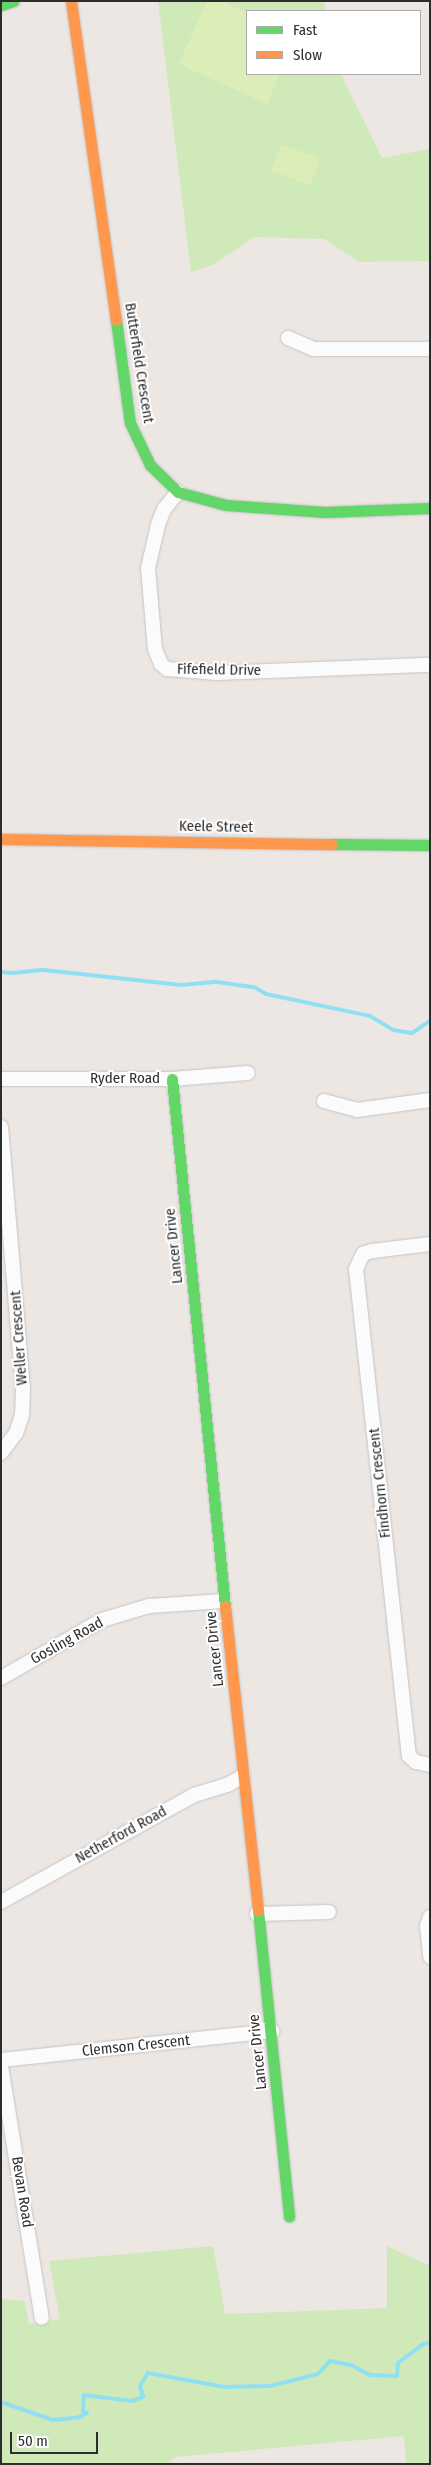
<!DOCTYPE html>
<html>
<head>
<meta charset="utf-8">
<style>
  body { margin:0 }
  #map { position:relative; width:431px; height:2465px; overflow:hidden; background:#ece7e3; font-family:"Fira Sans Condensed",sans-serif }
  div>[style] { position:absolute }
  .green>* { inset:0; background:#d0e9b9 }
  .pitch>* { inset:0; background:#ddedb7; transform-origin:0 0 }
  .stream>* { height:4px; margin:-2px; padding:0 2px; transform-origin:2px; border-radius:2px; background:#91e0f2 }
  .roads { filter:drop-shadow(0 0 1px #c5c4c4) drop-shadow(0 0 1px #c5c4c4) }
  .street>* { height:14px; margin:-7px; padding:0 7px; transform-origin:7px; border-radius:7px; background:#fcfbfb }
  .fast>* { height:11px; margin:-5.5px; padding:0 5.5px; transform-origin:5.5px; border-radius:5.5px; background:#63d668 }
  .slow>* { height:11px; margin:-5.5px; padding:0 5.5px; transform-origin:5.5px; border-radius:5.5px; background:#ff974d }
  span { translate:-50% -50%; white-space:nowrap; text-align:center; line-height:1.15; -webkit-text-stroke:4px #fff; paint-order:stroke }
  .street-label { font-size:15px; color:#2d2d2d }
  .frame { position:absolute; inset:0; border:2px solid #2d2d2d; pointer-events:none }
  .legend { position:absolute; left:246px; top:10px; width:175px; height:65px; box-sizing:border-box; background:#fff; border:1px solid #ababab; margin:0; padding:6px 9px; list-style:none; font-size:15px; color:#2d2d2d }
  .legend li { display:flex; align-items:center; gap:10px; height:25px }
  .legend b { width:25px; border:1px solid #ababab }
  .scale { position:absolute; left:10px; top:2432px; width:88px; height:22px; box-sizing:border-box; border:2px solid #2d2d2d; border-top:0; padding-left:6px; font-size:15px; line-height:18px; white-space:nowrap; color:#2d2d2d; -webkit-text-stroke:4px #fff; paint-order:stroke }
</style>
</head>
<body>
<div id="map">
  <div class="green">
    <div style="clip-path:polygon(158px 1px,324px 1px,326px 11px,247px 11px,247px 74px,341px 74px,382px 158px,430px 149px,430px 261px,360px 262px,324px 239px,254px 237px,215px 264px,191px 272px)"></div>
    <div style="clip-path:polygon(213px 2246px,225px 2314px,387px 2308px,387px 2246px,430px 2266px,430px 2464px,406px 2464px,404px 2436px,176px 2457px,166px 2464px,1px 2464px,1px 2299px,25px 2301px,29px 2324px,60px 2319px,49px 2261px)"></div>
  </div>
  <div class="pitch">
    <div style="clip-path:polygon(207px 1px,222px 1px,247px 13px,247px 74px,280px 74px,267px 104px,179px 64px)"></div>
    <div style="left:281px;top:144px;width:42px;height:28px;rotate:21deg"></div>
  </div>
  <div class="stream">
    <div style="left:1px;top:972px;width:12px;rotate:5deg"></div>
    <div style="left:13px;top:973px;width:31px;rotate:-6deg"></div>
    <div style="left:44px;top:970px;width:138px;rotate:6.2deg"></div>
    <div style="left:181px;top:985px;width:36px;rotate:-5deg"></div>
    <div style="left:217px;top:982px;width:37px;rotate:8deg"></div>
    <div style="left:254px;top:987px;width:14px;rotate:30deg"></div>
    <div style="left:266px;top:994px;width:106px;rotate:11.9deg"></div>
    <div style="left:370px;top:1016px;width:27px;rotate:31deg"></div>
    <div style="left:393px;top:1030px;width:19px;rotate:9deg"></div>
    <div style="left:412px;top:1033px;width:22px;rotate:-34deg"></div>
    <div style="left:1px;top:2402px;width:55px;rotate:19.1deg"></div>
    <div style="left:53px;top:2420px;width:27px;rotate:-6deg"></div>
    <div style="left:80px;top:2417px;width:8px;rotate:-30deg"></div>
    <div style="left:87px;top:2413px;width:4px;rotate:-153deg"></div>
    <div style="left:83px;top:2411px;width:16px;rotate:-86deg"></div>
    <div style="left:84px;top:2395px;width:48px;rotate:7.1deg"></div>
    <div style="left:132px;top:2401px;width:12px;rotate:-20deg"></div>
    <div style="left:143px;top:2397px;width:11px;rotate:-105deg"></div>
    <div style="left:140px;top:2386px;width:15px;rotate:-58deg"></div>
    <div style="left:148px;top:2373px;width:78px;rotate:10.3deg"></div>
    <div style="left:225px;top:2387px;width:45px;rotate:-1.3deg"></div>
    <div style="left:270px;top:2386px;width:49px;rotate:-14deg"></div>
    <div style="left:318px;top:2374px;width:18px;rotate:-47deg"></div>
    <div style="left:330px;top:2361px;width:21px;rotate:11deg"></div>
    <div style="left:351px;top:2365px;width:21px;rotate:28deg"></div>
    <div style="left:370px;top:2375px;width:27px;rotate:2deg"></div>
    <div style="left:397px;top:2376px;width:13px;rotate:-86deg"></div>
    <div style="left:398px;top:2363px;width:31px;rotate:-37deg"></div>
    <div style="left:423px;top:2344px;width:7px;rotate:-8deg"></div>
  </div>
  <div class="roads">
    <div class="street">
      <div style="left:288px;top:338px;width:28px;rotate:23deg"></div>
      <div style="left:314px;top:349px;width:116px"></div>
      <div style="left:178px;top:492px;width:22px;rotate:129deg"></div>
      <div style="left:164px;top:509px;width:17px;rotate:111deg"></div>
      <div style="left:158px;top:525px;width:44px;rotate:103.1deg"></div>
      <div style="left:148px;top:568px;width:81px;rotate:85.1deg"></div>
      <div style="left:155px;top:649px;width:16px;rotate:68deg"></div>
      <div style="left:161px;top:664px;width:8px;rotate:40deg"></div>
      <div style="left:167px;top:669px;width:50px;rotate:4.6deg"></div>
      <div style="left:217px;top:673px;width:213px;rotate:-2.2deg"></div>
      <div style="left:1px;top:1079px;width:171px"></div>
      <div style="left:172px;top:1079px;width:76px;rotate:-4.5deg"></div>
      <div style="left:324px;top:1101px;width:34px;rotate:15deg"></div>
      <div style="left:357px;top:1110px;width:74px;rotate:-7.8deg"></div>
      <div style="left:1px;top:1127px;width:262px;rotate:85.2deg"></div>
      <div style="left:23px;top:1388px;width:27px;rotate:92deg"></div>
      <div style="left:22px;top:1415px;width:19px;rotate:108deg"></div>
      <div style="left:16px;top:1433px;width:25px;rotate:127deg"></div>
      <div style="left:430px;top:1244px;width:58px;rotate:173.1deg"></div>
      <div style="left:372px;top:1251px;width:9px;rotate:162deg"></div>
      <div style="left:363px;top:1254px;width:17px;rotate:115deg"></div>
      <div style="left:356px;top:1269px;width:490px;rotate:83.8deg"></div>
      <div style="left:409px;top:1756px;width:9px;rotate:41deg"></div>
      <div style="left:416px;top:1762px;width:14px;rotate:12deg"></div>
      <div style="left:1px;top:1678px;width:116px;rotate:-29.9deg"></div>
      <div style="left:102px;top:1620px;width:49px;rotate:-16.6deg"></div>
      <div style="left:149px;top:1606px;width:75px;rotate:-3.8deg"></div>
      <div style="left:1px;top:1902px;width:221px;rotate:-29deg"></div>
      <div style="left:194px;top:1795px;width:37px;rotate:-17deg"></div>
      <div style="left:229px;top:1784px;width:16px;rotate:-30deg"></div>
      <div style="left:257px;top:1914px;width:72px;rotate:-1.6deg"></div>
      <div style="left:430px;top:1917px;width:9px;rotate:108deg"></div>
      <div style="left:427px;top:1926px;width:31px;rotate:84deg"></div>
      <div style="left:1px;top:2060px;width:273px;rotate:-6.1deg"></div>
      <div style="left:1px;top:2066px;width:255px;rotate:80.8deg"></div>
    </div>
    <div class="fast">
      <div style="left:1px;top:5px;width:13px;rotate:-18deg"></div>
      <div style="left:116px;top:320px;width:104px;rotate:82.3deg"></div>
      <div style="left:130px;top:423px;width:47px;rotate:64.5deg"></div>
      <div style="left:150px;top:465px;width:39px;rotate:44deg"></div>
      <div style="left:178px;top:492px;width:50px;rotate:15.2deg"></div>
      <div style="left:226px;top:505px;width:99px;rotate:4deg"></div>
      <div style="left:325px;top:512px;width:105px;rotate:-2.2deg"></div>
      <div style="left:332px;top:844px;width:98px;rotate:0.6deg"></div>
      <div style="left:172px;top:1079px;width:530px;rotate:84.26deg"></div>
      <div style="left:258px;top:1910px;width:308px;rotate:84.2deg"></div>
    </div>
    <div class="slow">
      <div style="left:71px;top:1px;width:322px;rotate:82deg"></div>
      <div style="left:1px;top:839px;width:331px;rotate:0.9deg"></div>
      <div style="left:225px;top:1606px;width:306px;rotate:83.8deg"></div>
    </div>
  </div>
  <div class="street-label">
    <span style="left:139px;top:363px;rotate:81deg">Butterfield Crescent</span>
    <span style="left:219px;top:670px;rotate:1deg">Fifefield Drive</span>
    <span style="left:216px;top:827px;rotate:1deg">Keele Street</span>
    <span style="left:125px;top:1079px">Ryder Road</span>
    <span style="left:174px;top:1246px;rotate:-96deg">Lancer Drive</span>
    <span style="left:19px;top:1338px;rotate:-94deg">Weller Crescent</span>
    <span style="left:380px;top:1483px;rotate:-96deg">Findhorn Crescent</span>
    <span style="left:67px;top:1641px;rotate:-29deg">Gosling Road</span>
    <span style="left:215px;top:1649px;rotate:-96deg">Lancer Drive</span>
    <span style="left:121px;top:1835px;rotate:-29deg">Netherford Road</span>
    <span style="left:136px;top:2046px;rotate:-6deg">Clemson Crescent</span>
    <span style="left:258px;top:2052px;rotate:-96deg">Lancer Drive</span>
    <span style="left:22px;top:2192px;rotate:81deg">Bevan Road</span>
  </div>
  <div class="frame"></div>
  <ul class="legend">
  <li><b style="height:6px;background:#63d668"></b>Fast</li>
  <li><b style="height:6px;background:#ff974d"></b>Slow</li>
  </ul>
  <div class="scale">50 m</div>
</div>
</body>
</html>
